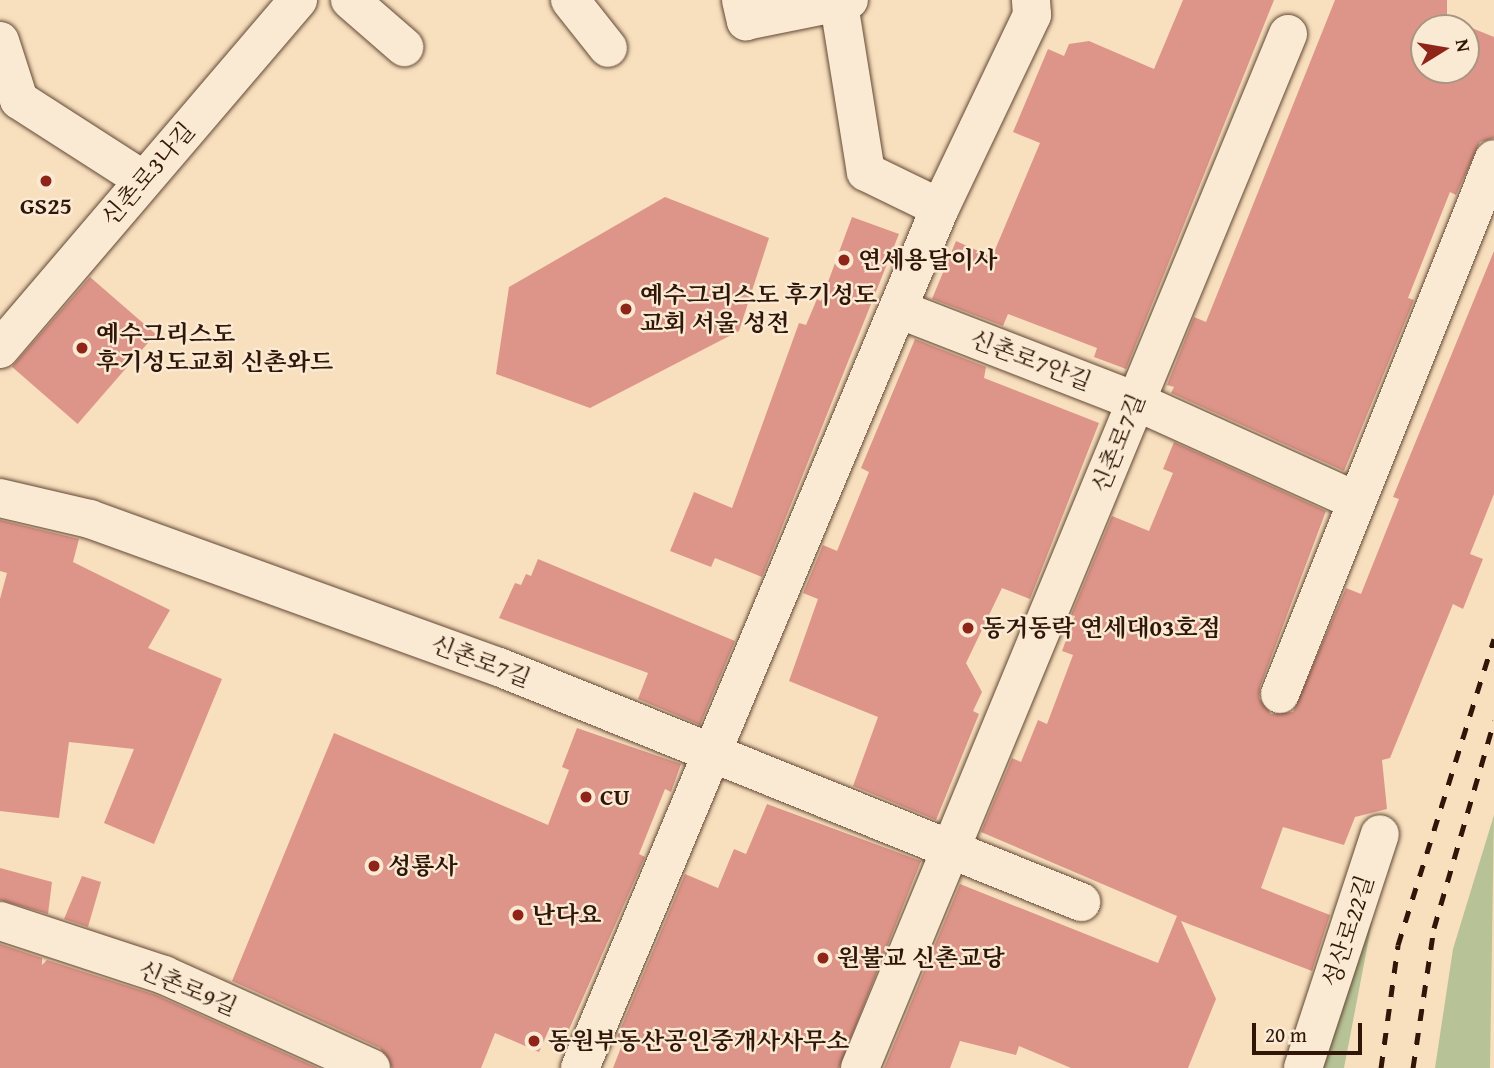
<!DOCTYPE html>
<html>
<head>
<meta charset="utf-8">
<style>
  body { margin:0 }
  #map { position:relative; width:1494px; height:1068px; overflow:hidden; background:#f8dfbd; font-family:"Gentium Book Plus","Noto Serif KR",serif }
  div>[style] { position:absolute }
  .green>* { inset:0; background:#b7c396 }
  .building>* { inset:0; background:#de9589; transform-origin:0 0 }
  .roads { filter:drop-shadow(0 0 2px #624835) drop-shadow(0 0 2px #624835) }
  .street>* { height:38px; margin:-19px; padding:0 19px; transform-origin:19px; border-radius:19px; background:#faead4 }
  .rail>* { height:5px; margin-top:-2.5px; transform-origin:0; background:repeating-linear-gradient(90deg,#301608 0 12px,transparent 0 24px) }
  .dots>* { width:19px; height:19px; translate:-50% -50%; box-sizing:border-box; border:4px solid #faead4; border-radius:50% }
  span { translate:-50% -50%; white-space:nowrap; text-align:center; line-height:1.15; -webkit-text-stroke:5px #faead4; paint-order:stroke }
  .street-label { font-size:24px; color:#301608 }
  .poi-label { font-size:24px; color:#301608; font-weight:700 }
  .left { translate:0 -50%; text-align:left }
  .north { position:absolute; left:1410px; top:14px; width:70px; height:70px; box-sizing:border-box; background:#faead4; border:2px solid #a99582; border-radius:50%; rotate:79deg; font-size:19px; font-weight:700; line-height:28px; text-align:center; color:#301608 }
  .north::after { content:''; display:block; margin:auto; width:24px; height:32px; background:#8f2418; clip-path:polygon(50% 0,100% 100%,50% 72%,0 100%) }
  .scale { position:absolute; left:1252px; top:1023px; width:110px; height:32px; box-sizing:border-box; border:4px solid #301608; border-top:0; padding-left:9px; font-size:21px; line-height:24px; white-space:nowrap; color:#301608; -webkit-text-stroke:5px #faead4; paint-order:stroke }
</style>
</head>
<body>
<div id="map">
  <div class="green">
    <div style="clip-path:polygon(1494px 815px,1490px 1068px,1435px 1068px,1453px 949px)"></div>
    <div style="clip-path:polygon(1363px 917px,1372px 922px,1344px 1068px,1310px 1068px)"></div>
  </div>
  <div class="building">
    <div style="clip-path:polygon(1183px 0,1274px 0,1126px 369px,1094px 357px,1097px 348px,1008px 314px,1003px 326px,932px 299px,956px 241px,992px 257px,1040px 143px,1013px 132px,1048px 49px,1064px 56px,1069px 44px,1089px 41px,1154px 69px)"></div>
    <div style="clip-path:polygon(evenodd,1335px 0,1447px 0,1447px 18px,1494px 37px,1494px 138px,1480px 142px,1456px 195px,1450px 192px,1408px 298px,1414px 300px,1344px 471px,1171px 393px,1174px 387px,1167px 385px,1194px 317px,1206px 322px,1335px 0,1424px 28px,1466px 28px,1466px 70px,1424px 70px,1424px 28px)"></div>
    <div style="clip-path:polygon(665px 197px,769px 238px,739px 331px,590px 408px,496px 374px,509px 287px)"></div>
    <div style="clip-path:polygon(852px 217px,899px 234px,762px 577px,715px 558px,711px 567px,670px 551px,694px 492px,732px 508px,799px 323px,806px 325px,817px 299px,821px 301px)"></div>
    <div style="clip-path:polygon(1494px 251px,1494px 494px,1470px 554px,1483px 559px,1463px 609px,1453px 604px,1390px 758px,1382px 760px,1387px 809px,1355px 817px,1344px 845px,1283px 827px,1261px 888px,1330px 915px,1312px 971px,1181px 921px,1216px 999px,1188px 1068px,1071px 1068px,1019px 1046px,1016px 1055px,960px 1041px,950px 1068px,884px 1068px,960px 884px,1158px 963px,1177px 916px,981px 832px,1012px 758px,1021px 762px,1038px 720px,1047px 724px,1073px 655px,1062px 651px,1075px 616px,1071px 615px,1112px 516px,1149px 531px,1173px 473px,1163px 469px,1174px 442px,1326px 511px,1260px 687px,1259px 698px,1271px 714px,1293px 712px,1346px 588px,1361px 594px,1399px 499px,1393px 497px)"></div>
    <div style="left:90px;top:277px;width:87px;height:119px;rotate:41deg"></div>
    <div style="clip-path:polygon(915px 339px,986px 367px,984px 378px,1099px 423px,1030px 599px,1002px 588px,966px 663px,982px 692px,973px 711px,979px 714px,936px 820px,853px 786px,878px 717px,789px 681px,818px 599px,803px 593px,823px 545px,837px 551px,869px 472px,861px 468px)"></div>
    <div style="clip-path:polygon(0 520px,79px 539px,73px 562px,170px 610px,148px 648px,222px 679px,154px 844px,104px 823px,134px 749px,69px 742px,59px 818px,0 811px,0 599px,7px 573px,0 571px)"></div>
    <div style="clip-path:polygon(538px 559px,735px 641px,700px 725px,638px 699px,648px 673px,499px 618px,515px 583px,521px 585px,526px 574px,531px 576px)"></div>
    <div style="clip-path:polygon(577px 728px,681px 764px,671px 792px,665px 789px,639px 854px,645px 857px,567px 1034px,550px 1027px,539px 1052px,495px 1033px,481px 1068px,392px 1068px,380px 1048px,232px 981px,334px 733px,548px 825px,569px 770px,562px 767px)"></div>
    <div style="clip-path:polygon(767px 804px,921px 861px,839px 1068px,613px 1068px,624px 1040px,617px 1037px,685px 874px,718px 888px,734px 849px,746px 854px)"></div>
    <div style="clip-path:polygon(0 868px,52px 882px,48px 914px,0 900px)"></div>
    <div style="clip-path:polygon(82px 876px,101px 882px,88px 927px,64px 919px)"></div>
    <div style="clip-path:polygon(0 944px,42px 958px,42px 965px,47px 960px,156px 995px,318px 1068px,0 1068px)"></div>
  </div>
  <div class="roads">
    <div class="street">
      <div style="left:350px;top:0;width:72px;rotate:41deg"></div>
      <div style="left:570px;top:0;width:61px;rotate:51.6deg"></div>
      <div style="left:741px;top:0;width:22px;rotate:77deg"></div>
      <div style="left:746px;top:21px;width:105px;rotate:-11.5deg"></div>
      <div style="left:839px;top:4px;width:170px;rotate:80.9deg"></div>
      <div style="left:866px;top:172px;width:82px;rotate:25.9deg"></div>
      <div style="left:0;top:41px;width:62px;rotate:72.1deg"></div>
      <div style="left:19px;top:100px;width:146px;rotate:32.7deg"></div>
      <div style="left:898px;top:309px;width:254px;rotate:21.2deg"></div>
      <div style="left:1135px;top:401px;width:240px;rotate:24.3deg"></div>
      <div style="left:0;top:349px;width:459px;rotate:-49.5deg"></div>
      <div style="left:0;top:498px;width:92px;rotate:13.1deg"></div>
      <div style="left:90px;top:519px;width:435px;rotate:19.9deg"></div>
      <div style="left:499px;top:667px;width:628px;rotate:21.99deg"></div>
      <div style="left:1280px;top:694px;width:576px;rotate:-68.2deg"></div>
      <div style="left:0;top:921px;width:173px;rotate:18.2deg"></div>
      <div style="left:164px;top:975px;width:227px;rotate:24.2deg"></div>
      <div style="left:580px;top:1068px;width:932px;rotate:-67.29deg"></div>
      <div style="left:940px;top:208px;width:214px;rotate:-64.5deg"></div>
      <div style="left:1032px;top:15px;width:15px;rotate:-94deg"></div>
      <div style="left:860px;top:1068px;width:1119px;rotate:-67.51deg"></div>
      <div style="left:1303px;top:1068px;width:246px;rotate:-71.8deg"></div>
    </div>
  </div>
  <div class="rail">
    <div style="left:1381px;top:1068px;width:124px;rotate:-82.1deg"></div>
    <div style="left:1398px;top:945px;width:321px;rotate:-72.6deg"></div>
    <div style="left:1413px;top:1068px;width:142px;rotate:-81.5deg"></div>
    <div style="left:1434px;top:928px;width:216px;rotate:-73.8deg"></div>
  </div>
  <div class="dots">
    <div style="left:46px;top:181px;background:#8f2418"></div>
    <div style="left:844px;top:260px;background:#8f2418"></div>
    <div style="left:626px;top:309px;background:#8f2418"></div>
    <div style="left:82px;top:348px;background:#8f2418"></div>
    <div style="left:968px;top:628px;background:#8f2418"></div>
    <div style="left:586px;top:797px;background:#8f2418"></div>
    <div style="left:374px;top:866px;background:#8f2418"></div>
    <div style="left:518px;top:915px;background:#8f2418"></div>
    <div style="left:823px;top:958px;background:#8f2418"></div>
    <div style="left:534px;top:1041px;background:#8f2418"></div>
  </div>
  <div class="street-label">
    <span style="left:148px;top:174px;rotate:-49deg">신촌로3나길</span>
    <span style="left:1031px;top:360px;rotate:21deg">신촌로7안길</span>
    <span style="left:1118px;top:443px;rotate:-68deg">신촌로7길</span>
    <span style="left:481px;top:661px;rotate:21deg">신촌로7길</span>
    <span style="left:1348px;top:931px;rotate:-72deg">성산로22길</span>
    <span style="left:188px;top:988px;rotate:23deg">신촌로9길</span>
  </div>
  <div class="poi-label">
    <span style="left:46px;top:206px">GS25</span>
    <span class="left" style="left:858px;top:260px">연세용달이사</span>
    <span class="left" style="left:640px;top:309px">예수그리스도 후기성도<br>교회 서울 성전</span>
    <span class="left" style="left:96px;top:348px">예수그리스도<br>후기성도교회 신촌와드</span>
    <span class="left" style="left:982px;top:628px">동거동락 연세대03호점</span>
    <span class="left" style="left:600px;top:797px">CU</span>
    <span class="left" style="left:388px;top:866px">성룡사</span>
    <span class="left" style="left:532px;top:915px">난다요</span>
    <span class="left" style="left:837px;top:958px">원불교 신촌교당</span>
    <span class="left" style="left:548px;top:1041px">동원부동산공인중개사사무소</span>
  </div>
  <div class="north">N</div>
  <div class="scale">20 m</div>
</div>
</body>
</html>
